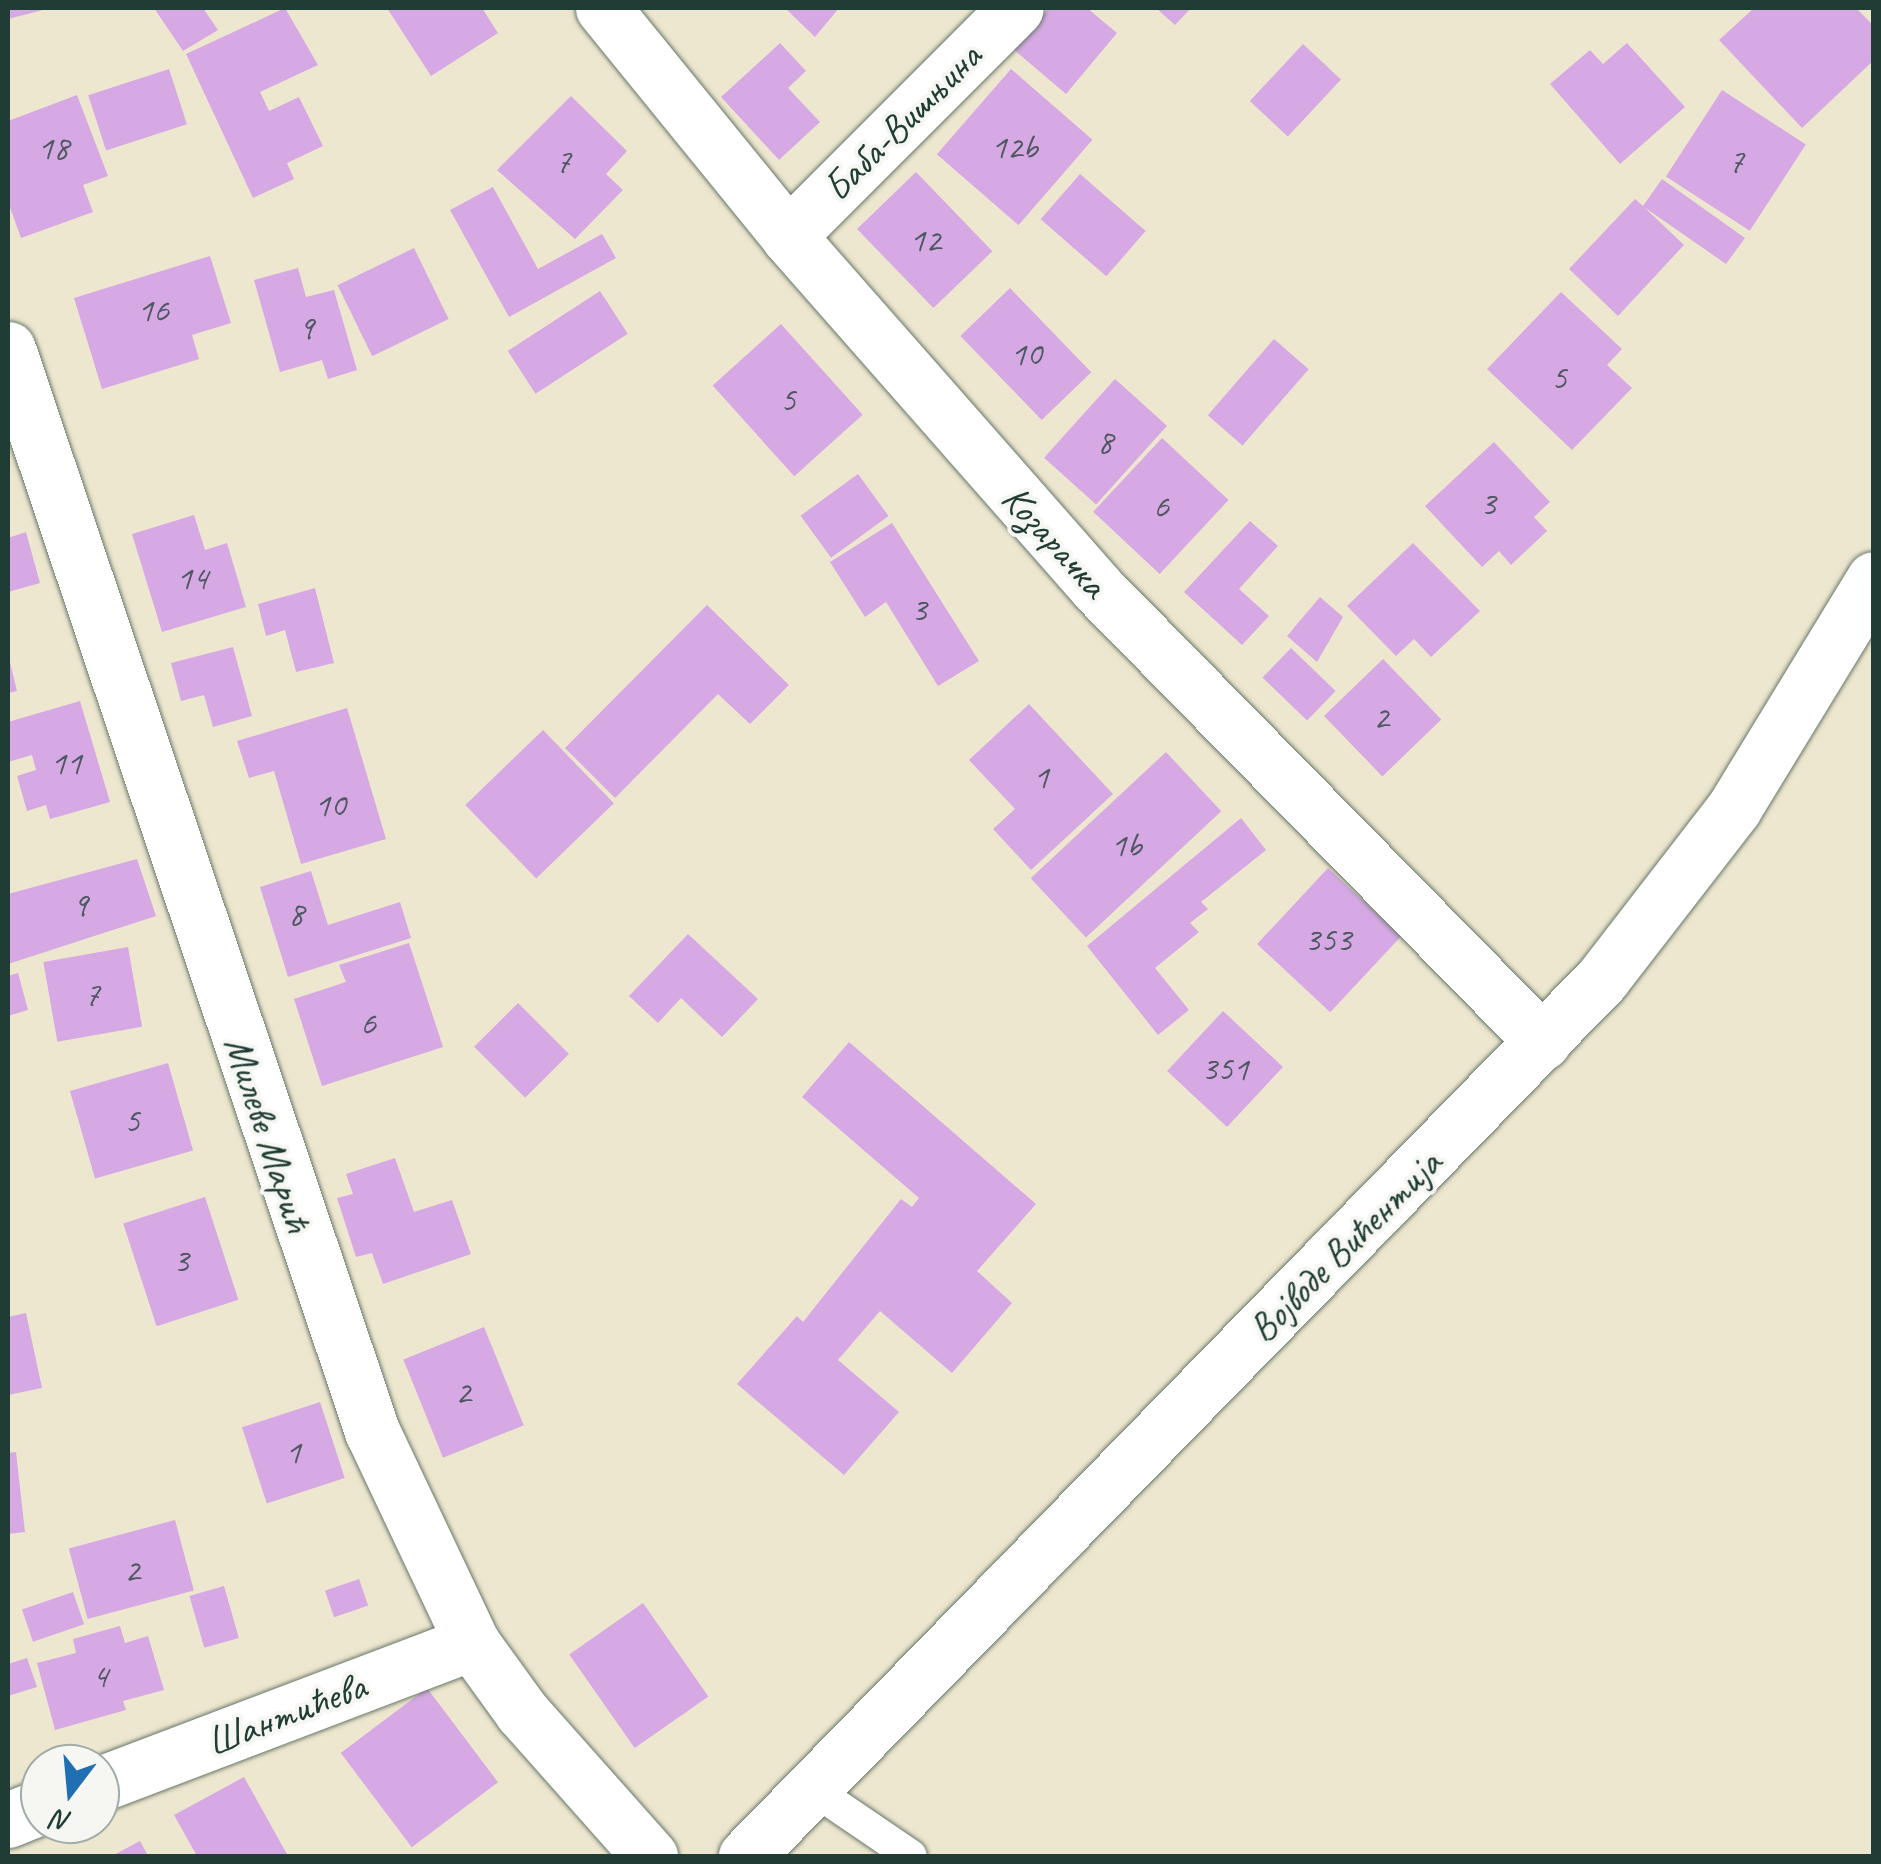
<!DOCTYPE html>
<html>
<head>
<meta charset="utf-8">
<style>
  body { margin:0 }
  #map { position:relative; width:1881px; height:1864px; overflow:hidden; background:#eee7cf; font-family:Caveat,sans-serif }
  div>[style] { position:absolute }
  .building>* { inset:0; background:#d6a9e4; transform-origin:0 0 }
  .roads { filter:drop-shadow(0 0 2px #67786a) drop-shadow(0 0 2px #67786a) }
  .service>* { height:32px; margin:-16px; padding:0 16px; transform-origin:16px; border-radius:16px; background:#fff }
  .minor>* { height:55px; margin:-27.5px; padding:0 27.5px; transform-origin:27.5px; border-radius:27.5px; background:#fff }
  .primary>* { height:55px; margin:-27.5px; padding:0 27.5px; transform-origin:27.5px; border-radius:27.5px; background:#fff }
  span { translate:-50% -50%; white-space:nowrap; text-align:center; line-height:1.15; -webkit-text-stroke:8px #f6f6f2; paint-order:stroke }
  .number-label { font-size:35px; color:#4d5860 }
  .number-label span { -webkit-text-stroke-width:0 }
  .street-label { font-size:40px; color:#1f3d34 }
  .frame { position:absolute; inset:0; border:10px solid #1f3d34; pointer-events:none }
  .north { position:absolute; left:20px; top:1744px; width:100px; height:100px; box-sizing:border-box; background:#f6f6f2; border:2px solid #a0aca6; border-radius:50%; rotate:196deg; font-size:28px; font-weight:700; line-height:40px; text-align:center; color:#1f3d34 }
  .north::after { content:''; display:block; margin:auto; width:35px; height:45px; background:#1f6fb2; clip-path:polygon(50% 0,100% 100%,50% 72%,0 100%) }
</style>
</head>
<body>
<div id="map">
  <div class="building">
    <div style="clip-path:polygon(8px 8px,47px 8px,47px 9px,8px 19px)"></div>
    <div style="clip-path:polygon(154px 8px,203px 8px,218px 30px,183px 51px)"></div>
    <div style="clip-path:polygon(285px 8px,318px 65px,260px 92px,269px 111px,299px 97px,323px 146px,287px 163px,294px 179px,253px 198px,186px 54px)"></div>
    <div style="clip-path:polygon(387px 8px,482px 8px,498px 33px,431px 76px)"></div>
    <div style="clip-path:polygon(785px 8px,839px 8px,815px 37px)"></div>
    <div style="clip-path:polygon(1049px 8px,1087px 8px,1117px 33px,1066px 94px,1013px 49px)"></div>
    <div style="clip-path:polygon(1156px 8px,1191px 8px,1175px 25px)"></div>
    <div style="clip-path:polygon(1754px 8px,1856px 8px,1874px 26px,1874px 60px,1802px 128px,1719px 40px)"></div>
    <div style="clip-path:polygon(780px 43px,806px 71px,788px 88px,820px 122px,779px 160px,721px 97px)"></div>
    <div style="clip-path:polygon(1627px 43px,1685px 107px,1620px 164px,1550px 84px,1590px 50px,1603px 64px)"></div>
    <div style="left:1303px;top:44px;width:52px;height:78px;rotate:43deg"></div>
    <div style="left:169px;top:69px;width:58px;height:85px;rotate:72deg"></div>
    <div style="left:1011px;top:69px;width:108px;height:113px;rotate:41deg"></div>
    <div style="left:1722px;top:90px;width:100px;height:103px;rotate:33deg"></div>
    <div style="clip-path:polygon(77px 95px,108px 176px,83px 185px,93px 212px,21px 238px,8px 202px,8px 121px)"></div>
    <div style="clip-path:polygon(571px 96px,627px 151px,606px 174px,623px 190px,575px 239px,497px 170px)"></div>
    <div style="left:916px;top:172px;width:110px;height:82px;rotate:46deg"></div>
    <div style="left:1080px;top:174px;width:87px;height:60px;rotate:41deg"></div>
    <div style="clip-path:polygon(1662px 179px,1745px 238px,1726px 264px,1644px 207px,1684px 245px,1618px 316px,1569px 269px,1635px 199px,1643px 206px)"></div>
    <div style="clip-path:polygon(493px 187px,538px 269px,602px 234px,616px 258px,509px 317px,450px 210px)"></div>
    <div style="left:414px;top:248px;width:79px;height:85px;rotate:64deg"></div>
    <div style="clip-path:polygon(210px 256px,231px 323px,192px 335px,199px 359px,102px 389px,74px 298px)"></div>
    <div style="clip-path:polygon(298px 268px,306px 297px,334px 290px,357px 370px,328px 379px,322px 360px,280px 372px,254px 280px)"></div>
    <div style="left:1010px;top:288px;width:117px;height:69px;rotate:46deg"></div>
    <div style="left:600px;top:291px;width:51px;height:110px;rotate:57deg"></div>
    <div style="clip-path:polygon(1561px 292px,1622px 349px,1607px 365px,1632px 388px,1572px 450px,1487px 369px)"></div>
    <div style="left:781px;top:324px;width:122px;height:92px;rotate:48deg"></div>
    <div style="left:1274px;top:339px;width:46px;height:101px;rotate:41deg"></div>
    <div style="left:1115px;top:379px;width:70px;height:106px;rotate:42deg"></div>
    <div style="left:1162px;top:438px;width:91px;height:101px;rotate:43deg"></div>
    <div style="clip-path:polygon(1494px 442px,1550px 502px,1534px 517px,1547px 531px,1511px 565px,1499px 551px,1482px 567px,1425px 506px)"></div>
    <div style="left:858px;top:474px;width:52px;height:71px;rotate:54deg"></div>
    <div style="clip-path:polygon(194px 515px,205px 550px,227px 543px,246px 607px,162px 632px,132px 534px)"></div>
    <div style="clip-path:polygon(1250px 521px,1278px 546px,1239px 589px,1269px 616px,1242px 645px,1184px 592px)"></div>
    <div style="clip-path:polygon(892px 523px,979px 661px,938px 686px,886px 602px,865px 617px,830px 562px)"></div>
    <div style="clip-path:polygon(26px 532px,40px 583px,8px 592px,8px 538px)"></div>
    <div style="clip-path:polygon(1413px 543px,1480px 611px,1431px 657px,1414px 639px,1396px 656px,1347px 606px)"></div>
    <div style="clip-path:polygon(315px 588px,334px 663px,296px 672px,285px 630px,266px 636px,258px 604px)"></div>
    <div style="clip-path:polygon(1320px 597px,1343px 617px,1317px 662px,1287px 636px)"></div>
    <div style="clip-path:polygon(707px 605px,789px 685px,750px 724px,718px 694px,615px 798px,565px 748px)"></div>
    <div style="clip-path:polygon(233px 647px,252px 716px,213px 727px,204px 695px,181px 701px,171px 663px)"></div>
    <div style="left:1291px;top:648px;width:62px;height:41px;rotate:44deg"></div>
    <div style="clip-path:polygon(8px 654px,17px 691px,8px 693px)"></div>
    <div style="left:1383px;top:659px;width:84px;height:82px;rotate:46deg"></div>
    <div style="clip-path:polygon(80px 701px,110px 802px,50px 819px,46px 805px,27px 811px,17px 776px,36px 770px,32px 755px,8px 762px,8px 722px)"></div>
    <div style="clip-path:polygon(1029px 704px,1113px 794px,1031px 870px,993px 829px,1015px 809px,969px 760px)"></div>
    <div style="clip-path:polygon(347px 708px,386px 839px,301px 864px,274px 771px,249px 778px,237px 741px)"></div>
    <div style="left:543px;top:730px;width:102px;height:108px;rotate:46deg"></div>
    <div style="left:1166px;top:752px;width:81px;height:185px;rotate:47deg"></div>
    <div style="clip-path:polygon(1241px 818px,1266px 850px,1201px 902px,1208px 909px,1190px 923px,1199px 932px,1155px 968px,1189px 1010px,1158px 1035px,1087px 946px)"></div>
    <div style="clip-path:polygon(137px 859px,156px 916px,8px 964px,8px 894px)"></div>
    <div style="left:1328px;top:868px;width:100px;height:104px;rotate:43deg"></div>
    <div style="clip-path:polygon(311px 871px,328px 925px,400px 902px,411px 938px,288px 977px,260px 887px)"></div>
    <div style="clip-path:polygon(688px 934px,758px 999px,722px 1037px,681px 998px,658px 1023px,629px 996px)"></div>
    <div style="clip-path:polygon(409px 943px,443px 1047px,322px 1086px,294px 999px,346px 982px,339px 965px)"></div>
    <div style="left:128px;top:947px;width:81px;height:86px;rotate:80deg"></div>
    <div style="clip-path:polygon(18px 973px,28px 1010px,8px 1016px,8px 976px)"></div>
    <div style="left:518px;top:1003px;width:72px;height:62px;rotate:45deg"></div>
    <div style="left:1223px;top:1011px;width:82px;height:82px;rotate:43deg"></div>
    <div style="clip-path:polygon(849px 1042px,1036px 1204px,977px 1271px,1012px 1303px,952px 1373px,880px 1311px,838px 1360px,899px 1412px,844px 1475px,737px 1384px,797px 1316px,803px 1322px,901px 1199px,912px 1207px,919px 1198px,802px 1097px)"></div>
    <div style="left:168px;top:1063px;width:91px;height:102px;rotate:74deg"></div>
    <div style="clip-path:polygon(395px 1158px,414px 1212px,452px 1200px,471px 1254px,383px 1284px,372px 1253px,356px 1257px,337px 1198px,353px 1194px,346px 1174px)"></div>
    <div style="left:205px;top:1197px;width:108px;height:86px;rotate:72deg"></div>
    <div style="clip-path:polygon(26px 1313px,42px 1388px,8px 1395px,8px 1317px)"></div>
    <div style="left:484px;top:1327px;width:106px;height:87px;rotate:68deg"></div>
    <div style="left:320px;top:1402px;width:80px;height:82px;rotate:72deg"></div>
    <div style="clip-path:polygon(16px 1452px,25px 1532px,8px 1534px,8px 1453px)"></div>
    <div style="left:175px;top:1520px;width:73px;height:110px;rotate:75deg"></div>
    <div style="left:359px;top:1579px;width:28px;height:36px;rotate:71deg"></div>
    <div style="left:224px;top:1586px;width:54px;height:36px;rotate:74deg"></div>
    <div style="left:73px;top:1592px;width:34px;height:54px;rotate:71deg"></div>
    <div style="left:643px;top:1603px;width:114px;height:90px;rotate:55deg"></div>
    <div style="clip-path:polygon(120px 1626px,125px 1643px,148px 1636px,164px 1690px,123px 1701px,126px 1710px,55px 1730px,37px 1663px,76px 1653px,73px 1639px)"></div>
    <div style="clip-path:polygon(27px 1658px,37px 1687px,8px 1696px,8px 1664px)"></div>
    <div style="left:427px;top:1688px;width:118px;height:108px;rotate:53deg"></div>
    <div style="clip-path:polygon(244px 1777px,288px 1856px,197px 1856px,174px 1815px)"></div>
    <div style="clip-path:polygon(140px 1841px,148px 1856px,112px 1856px)"></div>
  </div>
  <div class="roads">
    <div class="service">
      <div style="left:814px;top:1790px;width:117px;rotate:34.2deg"></div>
    </div>
    <div class="minor">
      <div style="left:603px;top:8px;width:294px;rotate:50.9deg"></div>
      <div style="left:788px;top:236px;width:470px;rotate:48.7deg"></div>
      <div style="left:1098px;top:589px;width:635px;rotate:45.51deg"></div>
      <div style="left:788px;top:236px;width:322px;rotate:-45deg"></div>
      <div style="left:8px;top:349px;width:1142px;rotate:71.41deg"></div>
      <div style="left:372px;top:1431px;width:234px;rotate:64.7deg"></div>
      <div style="left:472px;top:1643px;width:85px;rotate:54.1deg"></div>
      <div style="left:522px;top:1712px;width:193px;rotate:48.4deg"></div>
      <div style="left:100px;top:1784px;width:398px;rotate:-20.8deg"></div>
      <div style="left:8px;top:1820px;width:35px;rotate:-22deg"></div>
    </div>
    <div class="primary">
      <div style="left:746px;top:1856px;width:1226px;rotate:-45.69deg"></div>
      <div style="left:1602px;top:979px;width:216px;rotate:-52.3deg"></div>
      <div style="left:1734px;top:808px;width:268px;rotate:-58.6deg"></div>
    </div>
  </div>
  <div class="number-label">
    <span style="left:1014px;top:147px">12b</span>
    <span style="left:53px;top:148px">18</span>
    <span style="left:563px;top:161px">7</span>
    <span style="left:1736px;top:161px">7</span>
    <span style="left:925px;top:240px">12</span>
    <span style="left:153px;top:310px">16</span>
    <span style="left:306px;top:328px">9</span>
    <span style="left:1026px;top:354px">10</span>
    <span style="left:1559px;top:378px">5</span>
    <span style="left:788px;top:400px">5</span>
    <span style="left:1105px;top:442px">8</span>
    <span style="left:1488px;top:504px">3</span>
    <span style="left:1161px;top:506px">6</span>
    <span style="left:192px;top:578px">14</span>
    <span style="left:919px;top:610px">3</span>
    <span style="left:1381px;top:717px">2</span>
    <span style="left:66px;top:763px">11</span>
    <span style="left:1041px;top:777px">1</span>
    <span style="left:330px;top:805px">10</span>
    <span style="left:1126px;top:845px">1b</span>
    <span style="left:80px;top:905px">9</span>
    <span style="left:296px;top:914px">8</span>
    <span style="left:1328px;top:940px">353</span>
    <span style="left:92px;top:994px">7</span>
    <span style="left:368px;top:1023px">6</span>
    <span style="left:1225px;top:1069px">351</span>
    <span style="left:132px;top:1121px">5</span>
    <span style="left:181px;top:1261px">3</span>
    <span style="left:463px;top:1392px">2</span>
    <span style="left:293px;top:1452px">1</span>
    <span style="left:132px;top:1570px">2</span>
    <span style="left:100px;top:1676px">4</span>
  </div>
  <div class="street-label">
    <span style="left:902px;top:122px;rotate:-45deg">Баба-Вишњина</span>
    <span style="left:1055px;top:541px;rotate:48deg">Козарачка</span>
    <span style="left:268px;top:1134px;rotate:72deg">Милеве Марић</span>
    <span style="left:1345px;top:1246px;rotate:-45deg">Војводе Вићентија</span>
    <span style="left:286px;top:1714px;rotate:-21deg">Шантићева</span>
  </div>
  <div class="frame"></div>
  <div class="north">N</div>
</div>
</body>
</html>
